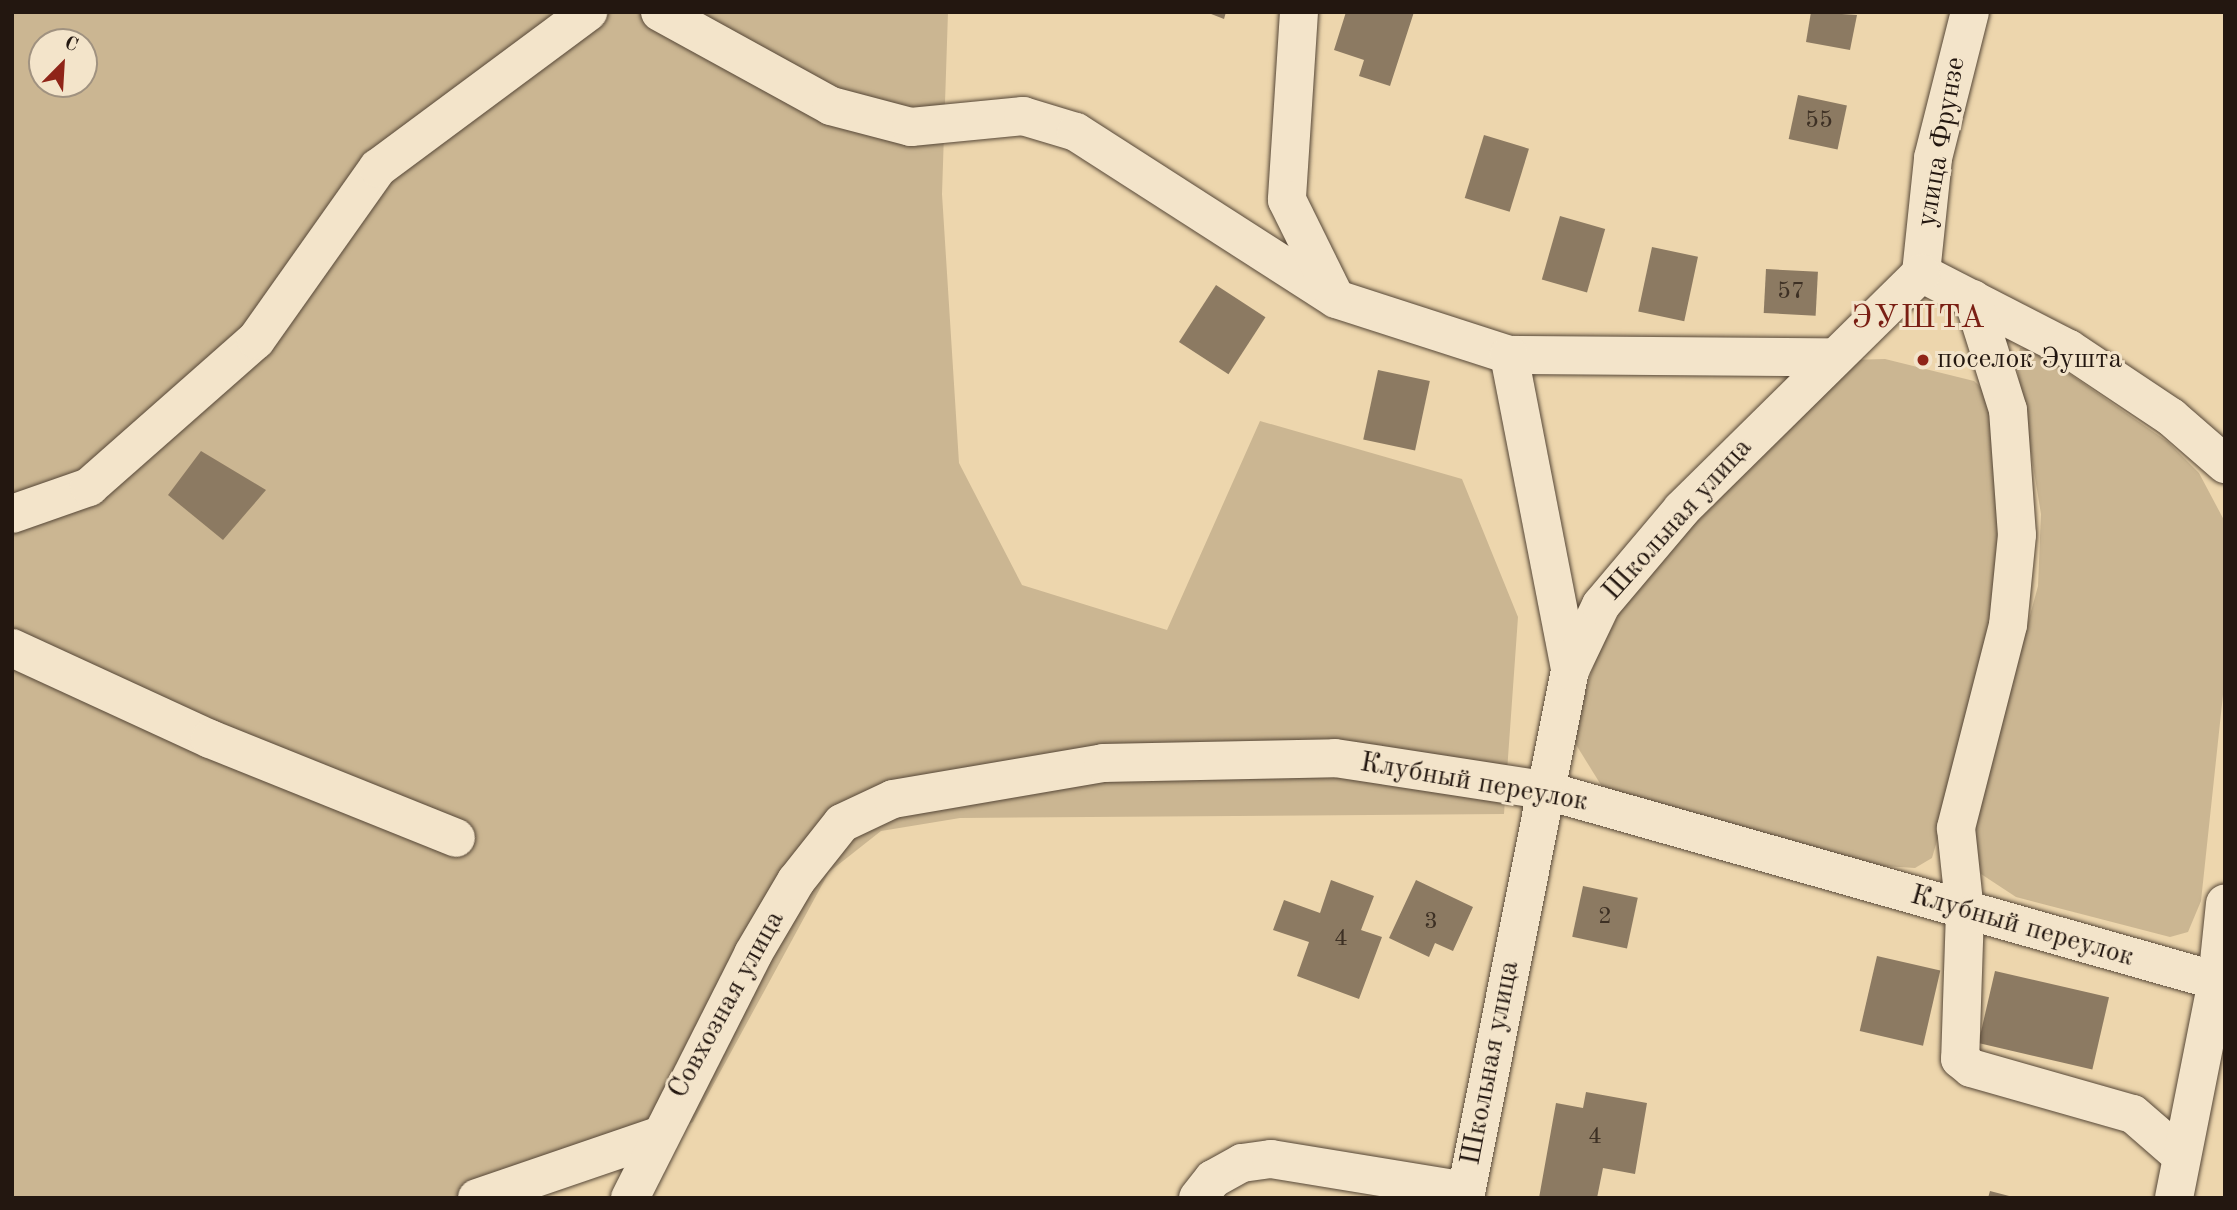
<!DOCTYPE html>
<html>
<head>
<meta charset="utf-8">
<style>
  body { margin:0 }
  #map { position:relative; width:2237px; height:1210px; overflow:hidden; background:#edd6ad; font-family:"Old Standard TT",serif }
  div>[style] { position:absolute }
  .green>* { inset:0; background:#cbb692 }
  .building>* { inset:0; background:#8c7a62; transform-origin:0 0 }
  .roads { filter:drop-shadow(0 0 2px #564737) drop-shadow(0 0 2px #564737) }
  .minor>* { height:38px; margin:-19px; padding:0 19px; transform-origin:19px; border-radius:19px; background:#f3e4ca }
  .dots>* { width:19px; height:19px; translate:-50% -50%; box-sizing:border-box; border:4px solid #f3e4ca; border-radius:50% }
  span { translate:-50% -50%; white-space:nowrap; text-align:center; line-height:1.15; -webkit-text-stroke:6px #f3e4ca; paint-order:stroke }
  .number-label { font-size:24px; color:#3d3024 }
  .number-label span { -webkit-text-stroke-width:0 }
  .street-label { font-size:28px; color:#231710 }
  .poi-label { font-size:28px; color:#231710 }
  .left { translate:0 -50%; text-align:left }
  .quarter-label { font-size:32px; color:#7a1f14; letter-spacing:2px }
  .frame { position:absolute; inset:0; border:14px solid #231710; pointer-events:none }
  .north { position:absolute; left:28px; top:28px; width:70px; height:70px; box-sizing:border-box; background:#f3e4ca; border:2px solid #a09280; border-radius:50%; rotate:24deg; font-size:19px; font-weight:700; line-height:28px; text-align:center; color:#231710 }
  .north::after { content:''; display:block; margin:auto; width:24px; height:32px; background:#8f2418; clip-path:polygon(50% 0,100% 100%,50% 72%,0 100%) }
</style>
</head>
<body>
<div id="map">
  <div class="green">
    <div style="clip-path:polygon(evenodd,12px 12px,948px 12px,942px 194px,959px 463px,1022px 585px,1167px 630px,1260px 421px,1462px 479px,1518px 617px,1504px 814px,960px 818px,881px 831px,829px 872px,693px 1122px,569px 1185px,531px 1198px,12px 1198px,12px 12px,42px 42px,84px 42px,84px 84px,42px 84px,42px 42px)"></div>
    <div style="clip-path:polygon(2020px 348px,2032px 348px,2168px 442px,2199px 473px,2225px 522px,2225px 676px,2201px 901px,2188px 932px,2170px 937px,2016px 897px,1981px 874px,1967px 846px,2038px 586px,2041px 514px,2016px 362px)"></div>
    <div style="clip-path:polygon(1885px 359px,1974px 381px,1993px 399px,2004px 515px,1994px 642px,1932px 858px,1915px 868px,1868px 865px,1640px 802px,1601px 785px,1575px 743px,1580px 710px,1595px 661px,1634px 584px,1849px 360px)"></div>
  </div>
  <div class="building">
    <div style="clip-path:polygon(1206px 12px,1226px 12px,1224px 19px)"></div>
    <div style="clip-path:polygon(1346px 12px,1414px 12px,1390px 86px,1359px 76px,1364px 60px,1334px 50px)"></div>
    <div style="clip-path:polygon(1811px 12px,1857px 15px,1850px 50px,1806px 42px)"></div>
    <div style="left:1798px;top:95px;width:50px;height:45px;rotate:12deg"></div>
    <div style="left:1484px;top:135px;width:47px;height:66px;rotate:17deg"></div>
    <div style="left:1560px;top:216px;width:47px;height:66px;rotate:16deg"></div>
    <div style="left:1652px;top:247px;width:47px;height:66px;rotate:12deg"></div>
    <div style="left:1766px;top:269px;width:52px;height:44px;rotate:3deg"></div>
    <div style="left:1216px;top:285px;width:59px;height:68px;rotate:33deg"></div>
    <div style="left:1378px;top:370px;width:53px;height:71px;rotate:12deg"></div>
    <div style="clip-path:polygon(201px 451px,266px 490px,223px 540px,168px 495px)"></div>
    <div style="clip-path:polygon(1331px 880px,1374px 896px,1361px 930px,1382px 937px,1359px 999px,1297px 976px,1309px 942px,1273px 930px,1284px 900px,1320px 913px)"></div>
    <div style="clip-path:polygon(1416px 880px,1473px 907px,1453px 951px,1435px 943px,1429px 957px,1389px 938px)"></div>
    <div style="left:1583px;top:886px;width:56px;height:52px;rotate:12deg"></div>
    <div style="left:1877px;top:956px;width:65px;height:77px;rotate:13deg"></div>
    <div style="left:1995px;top:971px;width:117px;height:74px;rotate:13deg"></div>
    <div style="clip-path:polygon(1586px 1092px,1647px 1103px,1635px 1174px,1603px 1168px,1597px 1198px,1539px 1198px,1556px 1103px,1583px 1108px)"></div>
    <div style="clip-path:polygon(1990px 1191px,2013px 1197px,2013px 1198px,1988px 1198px)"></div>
  </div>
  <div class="roads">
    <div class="minor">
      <div style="left:660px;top:12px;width:195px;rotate:28.8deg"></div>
      <div style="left:831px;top:106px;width:83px;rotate:14.7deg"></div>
      <div style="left:911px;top:127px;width:113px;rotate:-5.6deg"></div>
      <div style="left:1023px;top:116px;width:55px;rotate:16.8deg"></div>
      <div style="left:1076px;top:132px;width:309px;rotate:32.7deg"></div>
      <div style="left:1336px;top:299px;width:182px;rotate:17.9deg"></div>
      <div style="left:1509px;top:355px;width:322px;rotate:0.4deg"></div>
      <div style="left:1299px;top:12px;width:188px;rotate:93.7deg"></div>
      <div style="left:1287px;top:200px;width:108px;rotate:63.7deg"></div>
      <div style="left:1921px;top:273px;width:166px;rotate:27.2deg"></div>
      <div style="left:2069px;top:349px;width:123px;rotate:33.7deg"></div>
      <div style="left:2171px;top:417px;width:72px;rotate:41deg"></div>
      <div style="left:1921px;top:273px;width:116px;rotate:-84deg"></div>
      <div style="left:1933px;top:158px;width:151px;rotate:-75.8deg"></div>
      <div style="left:1973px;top:299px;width:116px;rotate:72.5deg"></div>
      <div style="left:2008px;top:410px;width:125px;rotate:85.9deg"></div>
      <div style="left:2017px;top:535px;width:90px;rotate:95.7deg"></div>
      <div style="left:2008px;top:625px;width:210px;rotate:104.4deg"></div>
      <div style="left:1956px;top:828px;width:84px;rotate:83.9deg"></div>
      <div style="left:1965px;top:912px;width:147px;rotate:91.9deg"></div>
      <div style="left:1960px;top:1059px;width:14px;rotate:39deg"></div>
      <div style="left:1971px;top:1068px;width:168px;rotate:15.9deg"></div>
      <div style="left:2133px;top:1114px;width:60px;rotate:40.9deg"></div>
      <div style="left:1509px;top:355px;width:321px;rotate:79deg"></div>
      <div style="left:12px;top:514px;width:82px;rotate:-19.3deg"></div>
      <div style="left:89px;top:487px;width:222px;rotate:-41.4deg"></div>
      <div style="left:256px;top:340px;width:211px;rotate:-54.7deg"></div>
      <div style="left:378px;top:168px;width:262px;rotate:-36.6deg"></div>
      <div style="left:12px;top:648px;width:218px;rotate:24.7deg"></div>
      <div style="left:210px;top:739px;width:265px;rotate:21.9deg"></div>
      <div style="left:477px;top:1198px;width:188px;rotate:-18.9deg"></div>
      <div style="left:630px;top:1198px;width:273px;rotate:-63.2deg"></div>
      <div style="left:753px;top:954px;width:85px;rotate:-59.5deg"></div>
      <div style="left:796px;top:881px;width:74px;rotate:-51.6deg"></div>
      <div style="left:842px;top:823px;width:56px;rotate:-25.2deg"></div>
      <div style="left:893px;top:799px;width:213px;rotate:-9.7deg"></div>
      <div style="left:1103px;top:763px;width:232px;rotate:-1.2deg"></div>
      <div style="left:1335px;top:758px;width:211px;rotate:8.7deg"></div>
      <div style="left:1544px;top:790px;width:700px;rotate:15.84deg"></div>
      <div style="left:1198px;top:1198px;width:24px;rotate:-52deg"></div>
      <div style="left:1213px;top:1179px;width:33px;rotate:-29deg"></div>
      <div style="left:1242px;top:1163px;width:29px;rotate:-8deg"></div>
      <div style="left:1271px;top:1159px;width:198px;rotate:9.3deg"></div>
      <div style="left:1465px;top:1198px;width:538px;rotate:-78.75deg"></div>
      <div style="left:1570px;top:670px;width:72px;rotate:-64.5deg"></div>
      <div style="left:1601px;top:605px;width:126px;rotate:-49.8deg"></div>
      <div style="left:1682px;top:509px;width:336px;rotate:-44.6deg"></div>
      <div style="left:2174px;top:1198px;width:221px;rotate:-78.8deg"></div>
      <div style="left:2217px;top:981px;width:78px;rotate:-84.1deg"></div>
    </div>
  </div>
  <div class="dots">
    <div style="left:1923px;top:360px;background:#8f2418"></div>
  </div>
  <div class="number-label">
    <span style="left:1819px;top:122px">55</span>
    <span style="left:1791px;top:293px">57</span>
    <span style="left:1605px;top:918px">2</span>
    <span style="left:1431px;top:923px">3</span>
    <span style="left:1341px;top:940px">4</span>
    <span style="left:1595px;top:1138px">4</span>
  </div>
  <div class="street-label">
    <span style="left:1942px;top:142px;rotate:-80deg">улица Фрунзе</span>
    <span style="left:1678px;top:520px;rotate:-48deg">Школьная улица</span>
    <span style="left:1474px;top:783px;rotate:10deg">Клубный переулок</span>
    <span style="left:2022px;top:927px;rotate:16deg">Клубный переулок</span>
    <span style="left:727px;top:1005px;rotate:-61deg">Совхозная улица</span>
    <span style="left:1491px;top:1063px;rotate:-79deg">Школьная улица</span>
  </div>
  <div class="poi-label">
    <span class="left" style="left:1937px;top:360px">поселок Эушта</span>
  </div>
  <div class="quarter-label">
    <span style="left:1919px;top:319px">ЭУШТА</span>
  </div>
  <div class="frame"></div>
  <div class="north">С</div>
</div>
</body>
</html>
